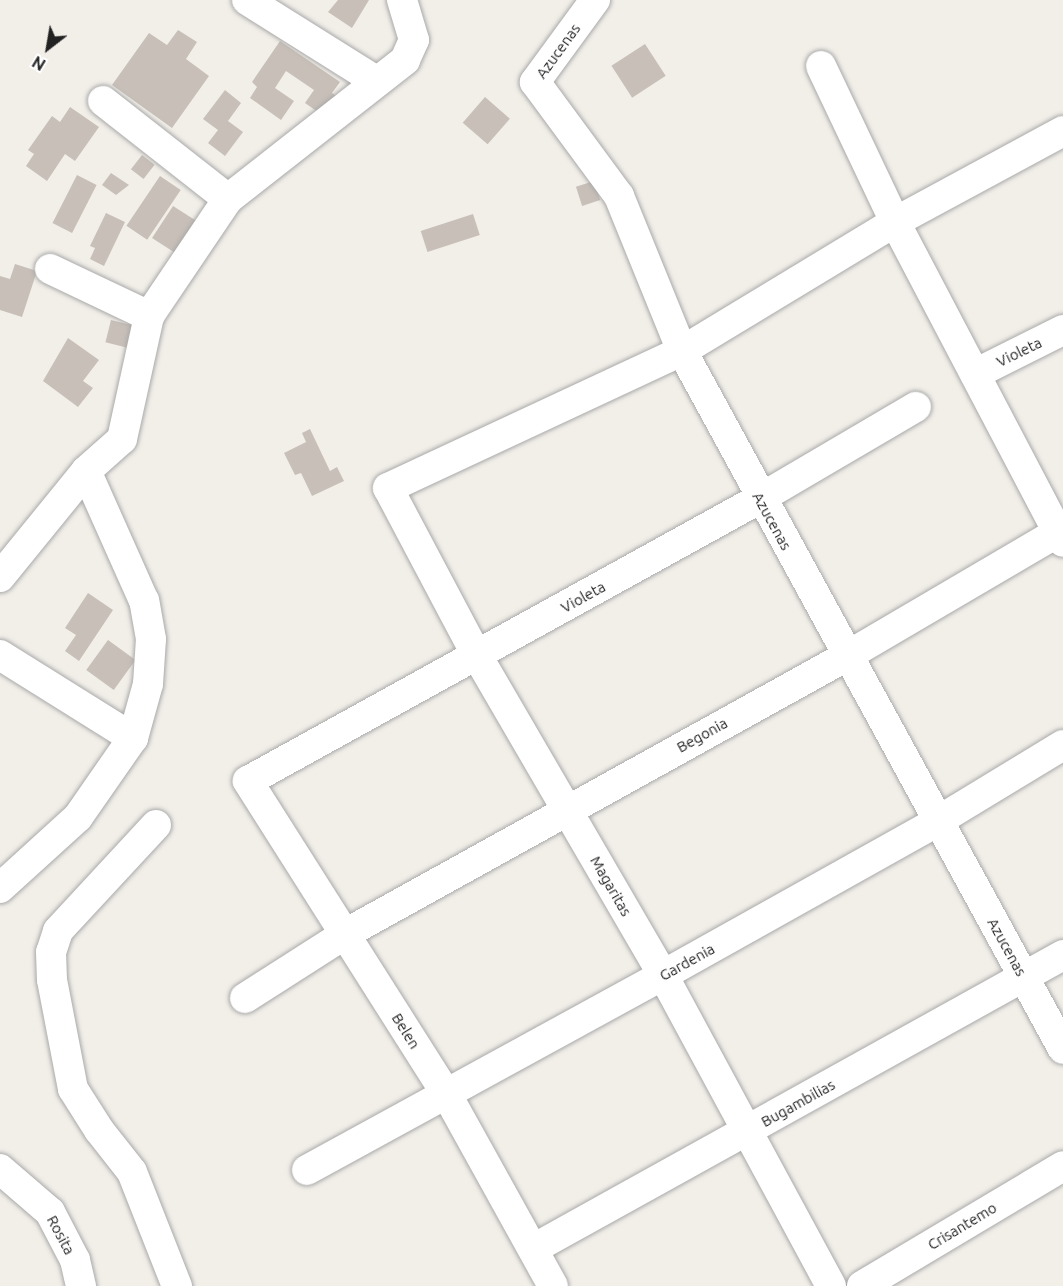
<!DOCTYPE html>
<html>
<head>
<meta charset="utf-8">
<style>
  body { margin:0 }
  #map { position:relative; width:1063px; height:1286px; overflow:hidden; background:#f2efe9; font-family:Ubuntu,sans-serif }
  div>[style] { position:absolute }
  .building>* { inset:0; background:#c7bfb8; transform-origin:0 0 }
  .roads { filter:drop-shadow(0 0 2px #a9a9a9) drop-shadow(0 0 2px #a9a9a9) }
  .minor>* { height:30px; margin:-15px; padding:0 15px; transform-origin:15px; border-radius:15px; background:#fff }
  span { translate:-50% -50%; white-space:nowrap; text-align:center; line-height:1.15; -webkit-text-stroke:4.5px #fff; paint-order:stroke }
  .street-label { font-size:15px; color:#222 }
  .north { position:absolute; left:18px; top:18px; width:60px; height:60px; -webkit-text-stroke:4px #fff; paint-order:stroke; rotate:211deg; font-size:16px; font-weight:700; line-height:24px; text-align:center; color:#222 }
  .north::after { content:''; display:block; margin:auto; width:21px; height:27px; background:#222; clip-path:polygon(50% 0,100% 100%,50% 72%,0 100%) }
</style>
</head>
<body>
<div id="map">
  <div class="building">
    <div style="clip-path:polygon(338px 0,369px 0,352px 28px,328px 12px)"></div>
    <div style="clip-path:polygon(178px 30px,197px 42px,186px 59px,209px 76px,172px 128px,112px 85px,149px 33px,167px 45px)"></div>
    <div style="clip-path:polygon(280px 41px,340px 82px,332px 93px,341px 99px,328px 119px,305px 103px,314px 90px,286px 71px,275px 88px,294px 101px,281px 120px,250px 98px,257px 87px,252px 82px)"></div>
    <div style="left:645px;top:44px;width:38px;height:40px;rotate:57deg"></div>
    <div style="clip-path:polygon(225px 90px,241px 103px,228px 121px,243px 132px,225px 156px,208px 143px,218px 130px,203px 119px)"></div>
    <div style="left:485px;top:97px;width:33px;height:34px;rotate:41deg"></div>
    <div style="clip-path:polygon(70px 107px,99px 127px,75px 161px,65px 154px,47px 181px,26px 166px,34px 154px,28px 150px,52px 116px,60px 122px)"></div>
    <div style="left:142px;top:155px;width:16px;height:18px;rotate:38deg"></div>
    <div style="clip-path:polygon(111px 173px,129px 185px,116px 195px,102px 185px)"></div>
    <div style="left:77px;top:175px;width:22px;height:54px;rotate:27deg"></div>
    <div style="left:160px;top:176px;width:25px;height:60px;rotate:34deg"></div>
    <div style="left:594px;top:181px;width:20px;height:19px;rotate:72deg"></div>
    <div style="clip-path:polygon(173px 206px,206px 227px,180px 256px,152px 238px)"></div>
    <div style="clip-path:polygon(106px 213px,125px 222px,104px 266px,90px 259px,95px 248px,90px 246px)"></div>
    <div style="left:473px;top:214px;width:22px;height:55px;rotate:72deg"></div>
    <div style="clip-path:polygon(15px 264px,37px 271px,22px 317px,0 310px,0 276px,10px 279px)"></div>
    <div style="left:111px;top:320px;width:34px;height:23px;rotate:14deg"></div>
    <div style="clip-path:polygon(68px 338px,99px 360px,83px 381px,93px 388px,78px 407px,43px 381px)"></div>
    <div style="clip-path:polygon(310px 429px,330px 471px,337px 467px,344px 481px,312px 496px,301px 473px,295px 475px,284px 453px,306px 442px,302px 433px)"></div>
    <div style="clip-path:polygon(88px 593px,113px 610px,79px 661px,65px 651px,76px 635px,65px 628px)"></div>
    <div style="left:108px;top:640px;width:34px;height:37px;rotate:36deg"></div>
  </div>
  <div class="roads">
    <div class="minor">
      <div style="left:247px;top:0;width:152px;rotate:32.1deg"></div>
      <div style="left:595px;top:0;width:102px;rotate:126.2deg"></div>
      <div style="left:535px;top:82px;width:142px;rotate:53.6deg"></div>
      <div style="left:619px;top:196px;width:167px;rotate:67.9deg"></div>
      <div style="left:682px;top:351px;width:795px;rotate:61.37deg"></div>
      <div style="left:821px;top:66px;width:173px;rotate:64.6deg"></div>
      <div style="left:895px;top:222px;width:361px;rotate:62.3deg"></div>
      <div style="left:103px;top:101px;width:159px;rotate:38.1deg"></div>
      <div style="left:50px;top:269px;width:110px;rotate:25.4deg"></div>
      <div style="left:975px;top:374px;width:98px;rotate:-26.6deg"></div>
      <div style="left:0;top:577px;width:136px;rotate:-50.9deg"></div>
      <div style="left:86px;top:471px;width:48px;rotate:-41.6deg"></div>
      <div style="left:122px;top:439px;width:126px;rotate:-77.6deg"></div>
      <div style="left:149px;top:316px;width:141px;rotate:-56deg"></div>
      <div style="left:228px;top:199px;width:225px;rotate:-38.1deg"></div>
      <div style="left:405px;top:60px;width:22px;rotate:-66deg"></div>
      <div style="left:414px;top:40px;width:42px;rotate:-106.7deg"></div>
      <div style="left:0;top:655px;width:157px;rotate:32deg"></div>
      <div style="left:156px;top:825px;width:144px;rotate:132.8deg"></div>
      <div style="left:58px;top:931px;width:22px;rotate:108deg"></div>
      <div style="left:51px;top:952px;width:28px;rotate:88deg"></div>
      <div style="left:52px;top:980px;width:111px;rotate:79.1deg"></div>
      <div style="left:73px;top:1089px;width:49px;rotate:57.6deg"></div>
      <div style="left:99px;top:1130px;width:53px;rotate:51.8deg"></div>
      <div style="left:132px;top:1172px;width:123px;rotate:68.5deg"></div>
      <div style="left:0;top:888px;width:105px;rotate:-42.3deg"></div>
      <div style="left:78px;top:817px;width:96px;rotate:-55.2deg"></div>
      <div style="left:133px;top:738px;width:56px;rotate:-74.5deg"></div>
      <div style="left:148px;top:684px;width:45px;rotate:-86.2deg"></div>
      <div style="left:151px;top:639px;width:39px;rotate:-100deg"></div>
      <div style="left:144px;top:601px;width:142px;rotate:-114deg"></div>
      <div style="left:245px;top:998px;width:119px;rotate:-32.6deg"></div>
      <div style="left:345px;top:934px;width:574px;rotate:-28.98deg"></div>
      <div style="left:847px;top:656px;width:245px;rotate:-30.4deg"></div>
      <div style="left:0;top:1169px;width:66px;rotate:40.7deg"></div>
      <div style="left:50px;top:1212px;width:54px;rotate:62.5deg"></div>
      <div style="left:75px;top:1260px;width:27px;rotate:77deg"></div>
      <div style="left:307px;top:1170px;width:406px;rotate:-28.7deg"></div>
      <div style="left:663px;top:975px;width:315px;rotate:-29.2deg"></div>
      <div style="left:938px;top:821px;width:146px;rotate:-31.3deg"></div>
      <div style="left:533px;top:1249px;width:606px;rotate:-29.02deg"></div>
      <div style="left:553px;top:1286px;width:218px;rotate:-119deg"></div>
      <div style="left:447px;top:1095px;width:372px;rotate:-122.4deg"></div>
      <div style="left:248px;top:781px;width:584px;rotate:-28.89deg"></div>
      <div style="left:759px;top:499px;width:182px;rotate:-30.4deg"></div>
      <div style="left:831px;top:1286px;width:353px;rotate:-118.4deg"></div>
      <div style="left:663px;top:975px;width:369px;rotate:-120.2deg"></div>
      <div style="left:477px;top:656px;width:190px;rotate:-117.9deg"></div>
      <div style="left:388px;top:488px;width:324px;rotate:-25deg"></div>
      <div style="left:682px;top:351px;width:249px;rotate:-31.2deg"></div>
      <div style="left:895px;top:222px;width:191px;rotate:-28.4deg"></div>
      <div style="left:862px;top:1286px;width:234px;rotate:-30.8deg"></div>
    </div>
  </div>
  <div class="street-label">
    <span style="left:558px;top:51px;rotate:-54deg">Azucenas</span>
    <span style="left:1019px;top:352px;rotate:-26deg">Violeta</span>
    <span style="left:772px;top:521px;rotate:61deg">Azucenas</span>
    <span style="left:583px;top:597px;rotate:-29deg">Violeta</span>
    <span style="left:702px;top:735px;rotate:-29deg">Begonia</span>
    <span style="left:611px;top:886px;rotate:60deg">Magaritas</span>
    <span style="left:1007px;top:947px;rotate:61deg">Azucenas</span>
    <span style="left:687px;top:962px;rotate:-29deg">Gardenia</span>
    <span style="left:406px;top:1031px;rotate:58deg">Belen</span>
    <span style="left:798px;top:1103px;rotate:-29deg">Bugambilias</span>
    <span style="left:962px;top:1226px;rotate:-31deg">Crisantemo</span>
    <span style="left:61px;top:1235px;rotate:62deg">Rosita</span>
  </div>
  <div class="north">N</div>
</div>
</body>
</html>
